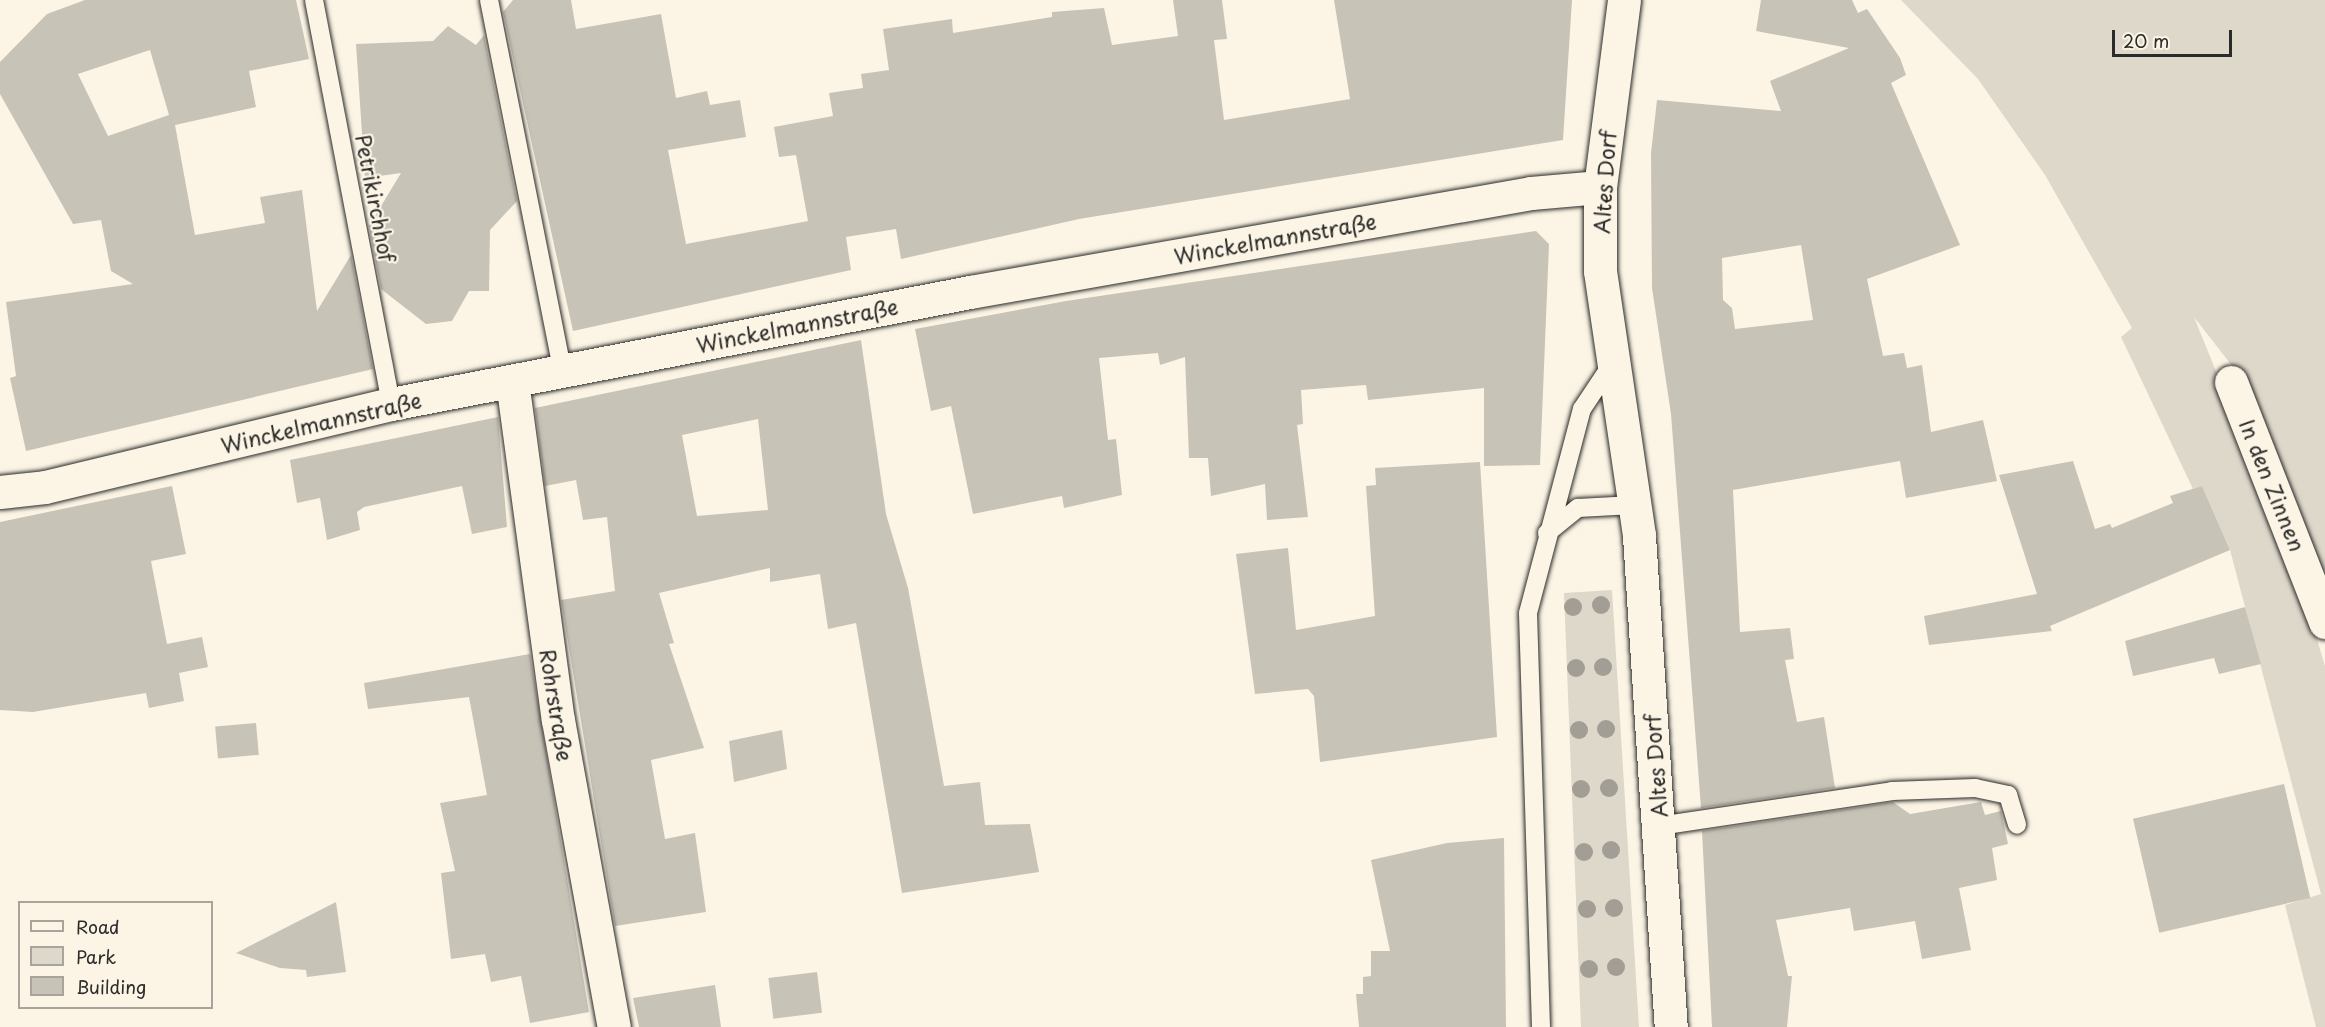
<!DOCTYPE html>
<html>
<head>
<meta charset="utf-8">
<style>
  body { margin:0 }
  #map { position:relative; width:2325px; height:1027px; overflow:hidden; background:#fcf5e5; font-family:"Playpen Sans",sans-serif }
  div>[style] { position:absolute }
  .green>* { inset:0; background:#ded8ca }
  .building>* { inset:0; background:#c8c3b7; transform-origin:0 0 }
  .roads { filter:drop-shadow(0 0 2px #2b2b2b) drop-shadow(0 0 2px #2b2b2b) }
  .service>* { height:18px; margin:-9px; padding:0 9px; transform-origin:9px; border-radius:9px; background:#fcf5e5 }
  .minor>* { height:33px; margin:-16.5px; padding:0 16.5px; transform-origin:16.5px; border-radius:16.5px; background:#fcf5e5 }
  .secondary>* { height:33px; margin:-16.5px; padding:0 16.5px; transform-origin:16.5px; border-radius:16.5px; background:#fcf5e5 }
  .trees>* { width:18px; height:18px; margin:-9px; border-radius:50%; background:#a29e95 }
  span { translate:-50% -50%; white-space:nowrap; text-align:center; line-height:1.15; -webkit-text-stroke:4.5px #fcf5e5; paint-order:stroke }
  .street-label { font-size:21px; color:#2b2b2b }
  .legend { position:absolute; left:18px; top:901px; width:195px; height:108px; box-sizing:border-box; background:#fcf5e5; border:2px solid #a8a49b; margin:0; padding:8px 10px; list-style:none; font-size:18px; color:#2b2b2b }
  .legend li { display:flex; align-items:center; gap:12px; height:30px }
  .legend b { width:30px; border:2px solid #a8a49b }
  .scale { position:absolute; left:2112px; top:30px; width:120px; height:27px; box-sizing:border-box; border:3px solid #2b2b2b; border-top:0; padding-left:8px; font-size:18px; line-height:21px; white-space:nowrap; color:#2b2b2b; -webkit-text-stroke:4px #fcf5e5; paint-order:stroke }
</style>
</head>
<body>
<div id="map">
  <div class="green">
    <div style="clip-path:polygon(1901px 0,2325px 0,2325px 587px,2243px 380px,2194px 317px,2295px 566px,2325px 666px,2325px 1027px,2316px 1027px,2285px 905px,2321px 894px,2230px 550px,2202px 486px,2193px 489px,2121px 337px,2132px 328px,2045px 175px,1978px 79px)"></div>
    <div style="clip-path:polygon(1612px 590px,1639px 1027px,1581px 1027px,1564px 593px)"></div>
  </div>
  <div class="building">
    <div style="clip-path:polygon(evenodd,85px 0,296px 0,309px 59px,249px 71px,256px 107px,175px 125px,195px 235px,265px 223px,260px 197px,302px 190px,317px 311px,351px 255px,373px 369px,26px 451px,10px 378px,16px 376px,6px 302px,133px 284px,111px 271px,101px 220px,73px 224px,0 94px,0 62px,47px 14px,85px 0,150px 50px,169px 115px,108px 136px,78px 74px,150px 50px)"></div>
    <div style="clip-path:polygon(513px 0,571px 0,576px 29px,661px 14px,676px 98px,707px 91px,710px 105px,740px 100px,746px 137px,668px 150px,686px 244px,808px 221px,796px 155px,779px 157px,774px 127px,833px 116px,829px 93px,863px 88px,861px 74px,889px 70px,883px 29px,952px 19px,953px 33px,1052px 17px,1052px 12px,1104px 8px,1112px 45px,1178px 36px,1173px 0,1222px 0,1227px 39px,1214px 40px,1224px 120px,1350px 99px,1334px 0,1572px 0,1563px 140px,1079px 219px,901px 259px,896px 229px,846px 237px,851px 270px,573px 331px,503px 12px)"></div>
    <div style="clip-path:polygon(evenodd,1761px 0,1852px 0,1858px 13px,1867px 9px,1900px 58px,1906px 75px,1891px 83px,1960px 245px,1867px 279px,1883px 356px,1904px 353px,1907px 368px,1922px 365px,1931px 432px,1983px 420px,1997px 481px,1906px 498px,1900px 461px,1733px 490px,1740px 632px,1790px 628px,1794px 659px,1785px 660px,1797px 722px,1824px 717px,1835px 788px,1701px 808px,1671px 414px,1652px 288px,1651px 153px,1657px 100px,1781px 111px,1770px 81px,1849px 48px,1756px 31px,1761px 0,1801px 245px,1813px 320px,1735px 329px,1732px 308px,1723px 300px,1722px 258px,1801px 245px)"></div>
    <div style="clip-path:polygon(448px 26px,476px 45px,484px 35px,517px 201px,490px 230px,489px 291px,469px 291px,452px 321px,426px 324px,381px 289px,369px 226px,401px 173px,365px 178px,356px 44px,433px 41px)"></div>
    <div style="clip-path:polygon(1536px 231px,1549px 244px,1540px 465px,1484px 466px,1484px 388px,1368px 400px,1366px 385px,1301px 390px,1303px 424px,1297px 425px,1308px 517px,1267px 520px,1265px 484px,1211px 496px,1208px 458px,1189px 458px,1185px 357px,1160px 365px,1158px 353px,1099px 358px,1108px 440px,1116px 439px,1122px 495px,1064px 508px,1062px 496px,973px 514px,951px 406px,931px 411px,915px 329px,1066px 301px)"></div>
    <div style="clip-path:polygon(evenodd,861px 340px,886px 514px,908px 588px,944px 786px,980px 782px,985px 825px,1030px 824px,1039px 872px,902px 893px,856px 623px,828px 629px,820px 574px,770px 582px,770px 568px,659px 593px,674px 643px,669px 644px,704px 748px,651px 760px,665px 839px,695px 833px,706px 912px,615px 926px,561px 600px,615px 591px,607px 517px,583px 520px,576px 480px,545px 486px,535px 408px,861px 340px,758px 419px,768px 510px,697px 516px,682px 435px,758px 419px)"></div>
    <div style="clip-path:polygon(498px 417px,507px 527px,472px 534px,462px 486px,364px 507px,357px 512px,360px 530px,327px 540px,320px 498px,297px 503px,290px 460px)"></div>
    <div style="clip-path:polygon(2073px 461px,2095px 529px,2110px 524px,2112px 528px,2173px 503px,2170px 496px,2202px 486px,2230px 550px,2050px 626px,2052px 631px,1929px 645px,1924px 616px,2037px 594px,1999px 475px)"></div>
    <div style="clip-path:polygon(1480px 462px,1497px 737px,1320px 762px,1314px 696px,1308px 689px,1255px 694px,1236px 554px,1288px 548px,1296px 630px,1375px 616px,1366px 486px,1376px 485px,1375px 468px)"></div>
    <div style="clip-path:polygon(172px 486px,186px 554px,151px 561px,167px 644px,202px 637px,208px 667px,179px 673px,184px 701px,149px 708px,146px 693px,33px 712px,0 710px,0 522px)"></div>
    <div style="clip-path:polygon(2245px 607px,2261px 664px,2219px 674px,2214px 658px,2133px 676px,2125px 641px)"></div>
    <div style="clip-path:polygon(530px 654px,589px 1012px,530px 1023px,521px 976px,491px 982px,485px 954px,451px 959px,441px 873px,455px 871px,440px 803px,487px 795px,469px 697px,368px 709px,364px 683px)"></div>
    <div style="left:256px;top:723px;width:32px;height:41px;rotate:85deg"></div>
    <div style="clip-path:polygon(782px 730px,787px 769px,734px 782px,729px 741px)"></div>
    <div style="left:2284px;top:784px;width:117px;height:155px;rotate:77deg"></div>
    <div style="clip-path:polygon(1893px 802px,1910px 814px,1981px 802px,1985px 815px,2001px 811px,2008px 844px,1992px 848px,1997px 880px,1959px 888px,1971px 950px,1922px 959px,1915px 921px,1854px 931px,1850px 908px,1776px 920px,1788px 976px,1792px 976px,1787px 1027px,1712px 1027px,1702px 831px)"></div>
    <div style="clip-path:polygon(1504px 838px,1506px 1027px,1359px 1027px,1356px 994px,1363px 994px,1363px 977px,1371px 976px,1371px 951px,1390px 951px,1371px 860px,1447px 843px)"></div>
    <div style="clip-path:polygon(336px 902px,346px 972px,307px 977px,306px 970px,280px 968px,236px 953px)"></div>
    <div style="left:817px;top:972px;width:41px;height:49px;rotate:83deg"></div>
    <div style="clip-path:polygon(715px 985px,721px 1027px,639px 1027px,633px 998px)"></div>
  </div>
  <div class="roads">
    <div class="service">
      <div style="left:314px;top:0;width:411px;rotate:79.2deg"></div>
      <div style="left:489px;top:0;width:377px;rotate:78.8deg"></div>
      <div style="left:1547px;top:533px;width:40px;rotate:-39deg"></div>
      <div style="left:1578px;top:508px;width:56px;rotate:-3.1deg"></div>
      <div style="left:1659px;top:826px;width:236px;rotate:-8.5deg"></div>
      <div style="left:1892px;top:791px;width:83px;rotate:-2.1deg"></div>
      <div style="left:1975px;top:788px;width:34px;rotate:12deg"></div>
      <div style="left:2008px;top:795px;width:31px;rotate:73deg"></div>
      <div style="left:1541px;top:1027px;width:414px;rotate:-91.8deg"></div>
      <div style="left:1528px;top:613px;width:211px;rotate:-75.2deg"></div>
      <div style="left:1582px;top:409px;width:54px;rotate:-56.3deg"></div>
    </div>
    <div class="minor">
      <div style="left:512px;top:381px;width:342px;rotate:82.3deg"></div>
      <div style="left:558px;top:720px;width:312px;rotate:79.7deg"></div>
      <div style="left:2231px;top:382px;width:258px;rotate:68.6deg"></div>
      <div style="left:0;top:492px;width:45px;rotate:-6.3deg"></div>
      <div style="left:45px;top:487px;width:356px;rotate:-13.5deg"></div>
      <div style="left:391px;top:404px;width:590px;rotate:-10.95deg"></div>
      <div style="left:970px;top:292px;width:570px;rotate:-10.01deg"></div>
      <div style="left:1531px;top:193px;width:69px;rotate:-5deg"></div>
    </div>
    <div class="secondary">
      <div style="left:1624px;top:0;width:189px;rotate:97.3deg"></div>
      <div style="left:1600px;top:187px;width:84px;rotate:90deg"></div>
      <div style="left:1600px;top:271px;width:268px;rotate:81.6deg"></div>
      <div style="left:1639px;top:536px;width:492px;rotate:86.3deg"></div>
    </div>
  </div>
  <div class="trees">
    <div style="left:1601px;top:605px"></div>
    <div style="left:1573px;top:607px"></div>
    <div style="left:1603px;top:667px"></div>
    <div style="left:1576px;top:668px"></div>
    <div style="left:1606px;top:729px"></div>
    <div style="left:1579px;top:730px"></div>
    <div style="left:1609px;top:788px"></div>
    <div style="left:1581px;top:789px"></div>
    <div style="left:1611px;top:850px"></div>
    <div style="left:1584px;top:852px"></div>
    <div style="left:1614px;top:908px"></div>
    <div style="left:1587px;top:909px"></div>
    <div style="left:1616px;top:967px"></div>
    <div style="left:1589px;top:969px"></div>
  </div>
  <div class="street-label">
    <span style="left:1604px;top:182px;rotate:-86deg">Altes Dorf</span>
    <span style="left:376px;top:198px;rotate:79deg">Petrikirchhof</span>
    <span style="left:1275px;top:238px;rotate:-10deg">Winckelmannstraße</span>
    <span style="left:797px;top:325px;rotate:-11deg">Winckelmannstraße</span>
    <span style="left:321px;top:422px;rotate:-13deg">Winckelmannstraße</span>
    <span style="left:2273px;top:485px;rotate:68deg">In den Zinnen</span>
    <span style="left:557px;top:705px;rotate:81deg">Rohrstraße</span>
    <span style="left:1655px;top:766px;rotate:-94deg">Altes Dorf</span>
  </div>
  <ul class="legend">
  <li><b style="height:8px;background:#fcf5e5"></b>Road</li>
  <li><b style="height:16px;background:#ded8ca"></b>Park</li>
  <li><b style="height:16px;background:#c8c3b7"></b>Building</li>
  </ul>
  <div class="scale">20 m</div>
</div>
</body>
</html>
